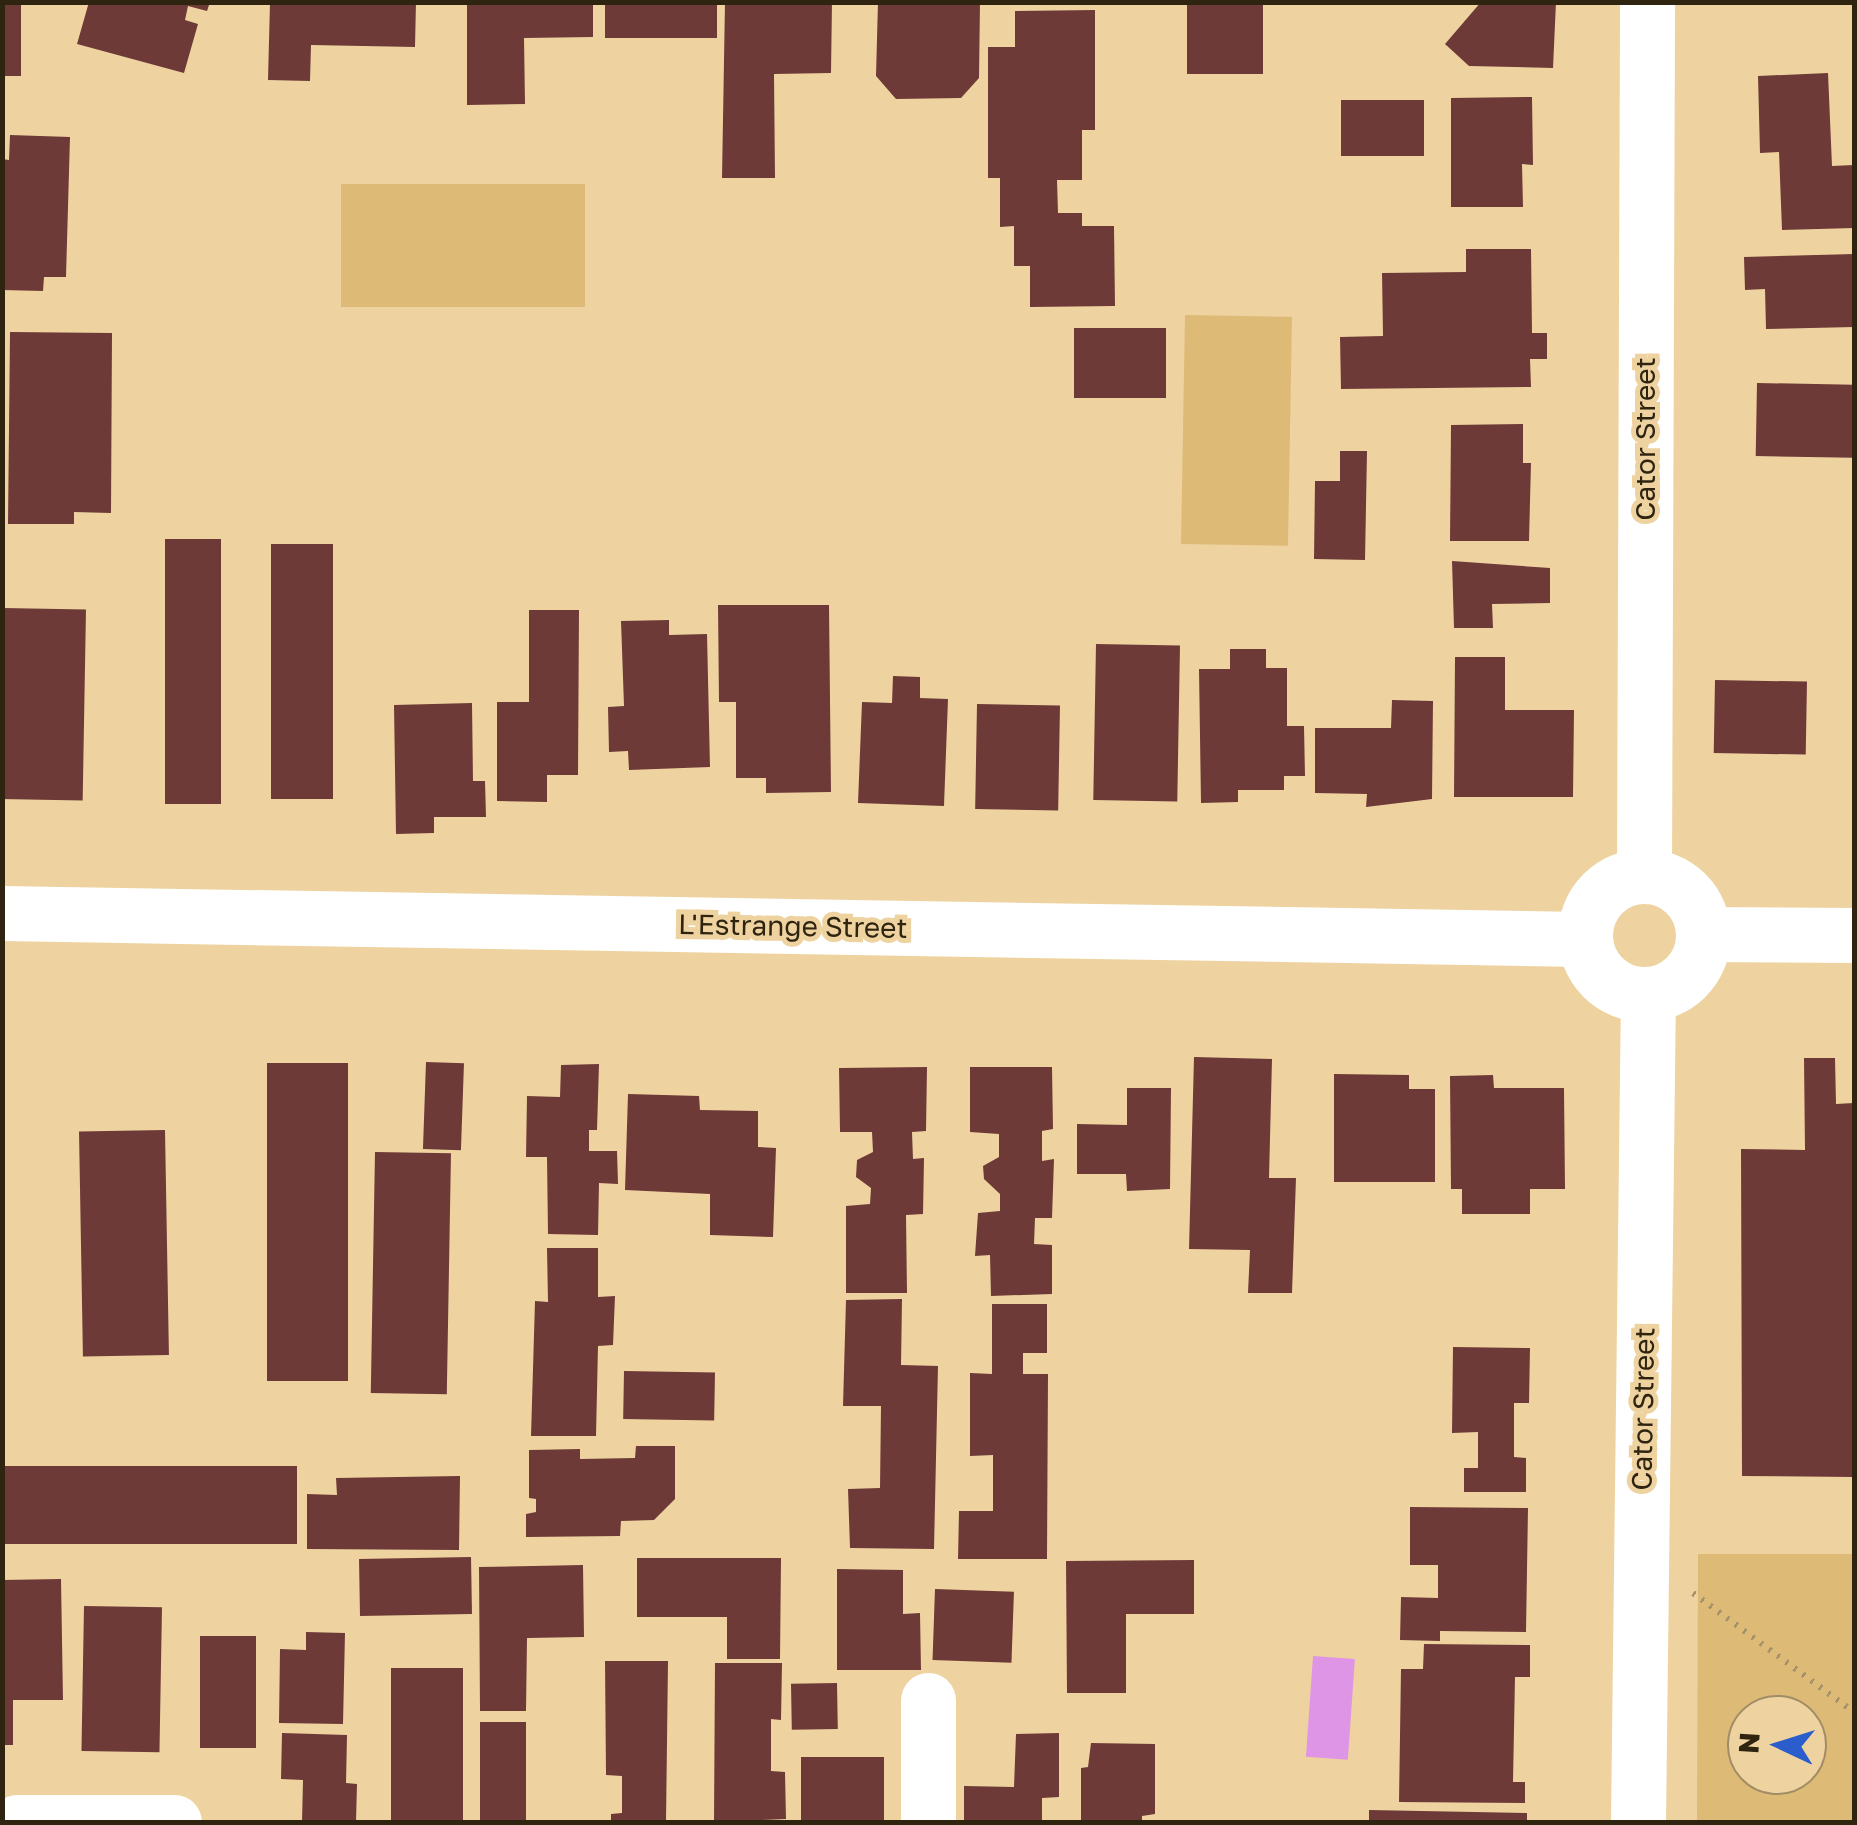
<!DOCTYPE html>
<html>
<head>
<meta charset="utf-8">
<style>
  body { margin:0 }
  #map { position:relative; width:1857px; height:1825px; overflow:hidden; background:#eed3a0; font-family:"Golos Text",sans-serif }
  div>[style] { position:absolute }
  .green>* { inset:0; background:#ddba76; transform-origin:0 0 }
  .water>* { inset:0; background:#de95e6; transform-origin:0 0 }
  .building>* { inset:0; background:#6d3a37; transform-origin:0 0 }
  .path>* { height:6px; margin-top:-3px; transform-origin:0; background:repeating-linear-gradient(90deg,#a6926a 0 2.5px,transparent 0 10.5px) }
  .minor>* { height:55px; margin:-27.5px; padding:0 27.5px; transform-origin:27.5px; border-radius:27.5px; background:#fff }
  .minor>.ring { margin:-27.5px; padding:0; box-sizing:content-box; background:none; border:55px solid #fff; border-radius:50% }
  span { translate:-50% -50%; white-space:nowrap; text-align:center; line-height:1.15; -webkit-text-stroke:10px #eed3a0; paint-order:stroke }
  .street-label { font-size:28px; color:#2e2410 }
  .frame { position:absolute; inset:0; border:5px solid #2e2410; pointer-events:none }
  .north { position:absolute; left:1727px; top:1695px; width:100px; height:100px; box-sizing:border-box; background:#eed3a0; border:2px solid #a18d66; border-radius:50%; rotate:274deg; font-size:28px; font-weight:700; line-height:40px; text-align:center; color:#2e2410 }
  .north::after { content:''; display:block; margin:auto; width:35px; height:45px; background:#2c5dcc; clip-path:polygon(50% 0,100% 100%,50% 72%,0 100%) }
</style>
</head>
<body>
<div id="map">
  <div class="green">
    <div style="left:341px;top:184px;width:244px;height:123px"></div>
    <div style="left:1185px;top:315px;width:107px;height:229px;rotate:1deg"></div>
    <div style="clip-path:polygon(evenodd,1698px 1554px,1854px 1554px,1854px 1822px,1697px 1822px,1698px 1554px,1747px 1715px,1807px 1715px,1807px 1775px,1747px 1775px,1747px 1715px)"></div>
  </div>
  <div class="water">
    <div style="left:1313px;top:1656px;width:42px;height:101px;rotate:4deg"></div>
  </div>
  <div class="building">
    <div style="left:2px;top:2px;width:19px;height:74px"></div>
    <div style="clip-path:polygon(89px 2px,210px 2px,207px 11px,188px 6px,185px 20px,198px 24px,184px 73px,77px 44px)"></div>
    <div style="clip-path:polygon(270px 2px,416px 2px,415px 47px,311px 45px,310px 81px,268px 80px)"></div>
    <div style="clip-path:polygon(467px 2px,593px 2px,593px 37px,524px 38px,525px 104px,467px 105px)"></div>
    <div style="left:605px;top:2px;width:112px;height:36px"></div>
    <div style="clip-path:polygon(725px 2px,832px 2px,831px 73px,774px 74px,775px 178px,722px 178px)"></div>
    <div style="clip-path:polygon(878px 2px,980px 2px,979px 78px,961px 98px,896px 99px,876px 76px)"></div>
    <div style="left:1187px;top:2px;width:76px;height:72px"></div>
    <div style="clip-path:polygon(1481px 2px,1556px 2px,1553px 68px,1469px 66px,1445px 44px)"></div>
    <div style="clip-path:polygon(1095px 10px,1095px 130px,1082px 130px,1082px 180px,1057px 180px,1058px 213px,1082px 213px,1082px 226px,1114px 226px,1115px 306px,1030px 307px,1030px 266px,1014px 266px,1014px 226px,1000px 227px,1000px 178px,988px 178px,988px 47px,1015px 47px,1015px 11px)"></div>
    <div style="clip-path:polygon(1828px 73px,1832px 166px,1854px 165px,1854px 228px,1782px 230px,1779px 152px,1760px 153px,1758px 76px)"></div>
    <div style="clip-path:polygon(1532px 97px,1533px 165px,1522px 164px,1523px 207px,1451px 207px,1451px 98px)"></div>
    <div style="left:1341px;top:100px;width:83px;height:56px"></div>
    <div style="clip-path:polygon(10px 135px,70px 137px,66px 277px,44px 277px,43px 291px,2px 290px,2px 159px,9px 160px)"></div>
    <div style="clip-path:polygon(1466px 249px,1531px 249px,1532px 333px,1547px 333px,1547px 359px,1530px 359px,1531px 387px,1341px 389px,1340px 337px,1383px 336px,1382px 273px,1466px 272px)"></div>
    <div style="clip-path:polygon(1854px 254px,1854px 327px,1766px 329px,1765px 289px,1745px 290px,1744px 257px)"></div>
    <div style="left:1074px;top:328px;width:92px;height:70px"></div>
    <div style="clip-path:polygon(10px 332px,112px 333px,111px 513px,74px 512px,74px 524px,8px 524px)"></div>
    <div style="left:1757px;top:383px;width:97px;height:73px;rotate:1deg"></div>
    <div style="clip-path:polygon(1523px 424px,1523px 463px,1531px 463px,1529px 541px,1450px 541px,1451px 425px)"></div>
    <div style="clip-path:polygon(1340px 451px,1367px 451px,1365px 560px,1314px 559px,1315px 481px,1340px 481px)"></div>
    <div style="left:165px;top:539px;width:56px;height:265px"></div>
    <div style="left:271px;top:544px;width:62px;height:255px"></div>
    <div style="clip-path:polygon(1452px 561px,1550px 568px,1550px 603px,1492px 604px,1493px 628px,1454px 628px)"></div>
    <div style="clip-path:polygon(718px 605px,829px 605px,831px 792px,766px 793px,766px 778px,736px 778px,736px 702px,719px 702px)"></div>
    <div style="left:3px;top:608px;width:83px;height:191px;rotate:1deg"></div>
    <div style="clip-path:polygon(529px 610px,579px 610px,578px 775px,547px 775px,547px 802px,497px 801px,497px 702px,529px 702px)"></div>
    <div style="clip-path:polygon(669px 620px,669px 635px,707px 634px,710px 767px,629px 770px,628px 751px,609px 752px,608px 707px,624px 706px,621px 621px)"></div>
    <div style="left:1096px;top:644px;width:84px;height:156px;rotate:1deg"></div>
    <div style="clip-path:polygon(1230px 649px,1266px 649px,1266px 668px,1287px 668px,1287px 726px,1304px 726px,1305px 776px,1284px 776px,1284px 790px,1238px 790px,1238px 802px,1201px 803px,1199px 669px,1230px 669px)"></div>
    <div style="clip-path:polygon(1455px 657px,1505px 657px,1505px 710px,1574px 710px,1573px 797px,1454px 797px)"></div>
    <div style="clip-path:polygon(893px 676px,920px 677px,920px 698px,948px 699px,944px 806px,858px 803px,862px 702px,892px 703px)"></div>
    <div style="left:1715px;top:680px;width:92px;height:73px;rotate:1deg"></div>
    <div style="clip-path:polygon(1392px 700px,1433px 701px,1432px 799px,1366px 807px,1367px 794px,1315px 793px,1315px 728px,1391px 728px)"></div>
    <div style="clip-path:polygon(472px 703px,473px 781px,485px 781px,486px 817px,434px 817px,434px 833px,396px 834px,394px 705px)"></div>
    <div style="left:977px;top:704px;width:83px;height:105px;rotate:1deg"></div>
    <div style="clip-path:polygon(1194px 1057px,1272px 1059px,1269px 1178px,1296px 1178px,1292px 1293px,1248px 1293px,1250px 1250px,1189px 1249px)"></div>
    <div style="clip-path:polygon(1804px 1058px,1835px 1058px,1836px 1104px,1854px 1103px,1854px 1477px,1742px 1476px,1741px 1149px,1805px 1150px)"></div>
    <div style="left:426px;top:1062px;width:38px;height:87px;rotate:2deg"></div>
    <div style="left:348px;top:1063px;width:318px;height:81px;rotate:90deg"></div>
    <div style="clip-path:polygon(599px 1064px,597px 1130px,589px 1130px,589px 1151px,617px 1151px,618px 1184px,599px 1183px,598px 1235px,548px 1234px,547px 1157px,526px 1157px,527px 1096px,560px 1097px,561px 1065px)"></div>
    <div style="clip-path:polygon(927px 1067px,926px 1131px,912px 1132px,913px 1159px,924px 1158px,923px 1214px,906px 1215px,907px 1293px,846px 1293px,846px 1206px,870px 1204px,871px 1188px,856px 1177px,857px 1160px,873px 1152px,872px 1132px,840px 1132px,839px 1068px)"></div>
    <div style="clip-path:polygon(970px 1067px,1052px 1067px,1053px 1129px,1042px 1131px,1042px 1161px,1054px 1159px,1052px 1218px,1035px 1218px,1034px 1244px,1052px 1245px,1052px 1294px,991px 1296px,990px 1255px,975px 1256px,978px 1213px,1000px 1211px,1000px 1194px,984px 1179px,983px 1166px,999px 1157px,999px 1134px,970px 1132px)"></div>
    <div style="clip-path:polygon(1334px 1074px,1409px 1075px,1409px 1089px,1435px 1089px,1435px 1182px,1334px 1182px)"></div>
    <div style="clip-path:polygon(1493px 1075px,1494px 1088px,1564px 1088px,1565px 1189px,1530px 1189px,1530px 1214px,1462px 1214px,1462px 1189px,1451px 1189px,1450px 1076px)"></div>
    <div style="clip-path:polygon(1127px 1088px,1171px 1088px,1170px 1189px,1127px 1191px,1126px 1174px,1077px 1174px,1077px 1124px,1127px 1125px)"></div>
    <div style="clip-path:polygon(628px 1094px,699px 1096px,700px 1110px,758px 1111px,758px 1147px,776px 1148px,773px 1237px,710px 1235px,710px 1194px,625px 1190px)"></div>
    <div style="left:165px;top:1130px;width:225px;height:86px;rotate:89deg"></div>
    <div style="left:375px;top:1152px;width:76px;height:241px;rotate:1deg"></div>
    <div style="clip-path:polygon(547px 1248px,598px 1248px,598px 1297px,615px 1296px,613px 1345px,598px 1346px,596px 1436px,531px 1436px,535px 1301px,548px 1302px)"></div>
    <div style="clip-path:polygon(902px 1299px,901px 1365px,938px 1366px,934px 1549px,850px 1548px,848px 1489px,880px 1488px,881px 1406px,843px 1406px,846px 1300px)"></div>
    <div style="clip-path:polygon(992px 1304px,1047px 1304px,1047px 1353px,1023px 1353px,1023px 1374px,1048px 1374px,1047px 1559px,958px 1559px,959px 1511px,993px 1511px,993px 1455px,970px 1456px,970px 1373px,992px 1374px)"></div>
    <div style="clip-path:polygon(1453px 1347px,1530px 1348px,1529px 1403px,1514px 1403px,1514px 1457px,1526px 1458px,1526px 1492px,1464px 1492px,1464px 1468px,1478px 1468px,1478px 1432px,1452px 1433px)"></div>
    <div style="left:624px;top:1371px;width:91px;height:48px;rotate:1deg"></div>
    <div style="clip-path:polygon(636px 1446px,675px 1446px,675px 1499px,654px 1520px,621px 1521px,620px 1536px,526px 1537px,526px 1514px,536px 1512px,536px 1499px,529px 1498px,529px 1450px,580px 1449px,580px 1459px,635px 1458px)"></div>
    <div style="left:2px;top:1466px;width:295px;height:78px"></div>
    <div style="clip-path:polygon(460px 1476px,459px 1550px,307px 1549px,307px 1494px,337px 1495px,336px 1478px)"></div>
    <div style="clip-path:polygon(1410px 1507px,1528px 1508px,1526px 1632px,1440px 1631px,1440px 1641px,1400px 1640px,1401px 1597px,1438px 1598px,1438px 1565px,1410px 1565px)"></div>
    <div style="left:471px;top:1557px;width:57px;height:112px;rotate:89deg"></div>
    <div style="clip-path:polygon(637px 1558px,781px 1558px,780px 1659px,727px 1659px,727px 1617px,637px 1617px)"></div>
    <div style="clip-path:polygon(1194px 1560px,1194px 1614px,1126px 1614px,1126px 1693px,1067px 1693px,1066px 1561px)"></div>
    <div style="clip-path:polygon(583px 1565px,584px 1637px,527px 1638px,526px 1711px,480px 1711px,479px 1567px)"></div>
    <div style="clip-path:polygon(837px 1569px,903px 1570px,903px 1614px,920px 1613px,921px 1670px,837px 1670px)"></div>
    <div style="clip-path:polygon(61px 1579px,63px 1700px,13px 1700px,13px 1745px,2px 1745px,2px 1580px)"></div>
    <div style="left:935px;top:1589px;width:79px;height:71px;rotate:2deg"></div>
    <div style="left:84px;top:1606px;width:78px;height:145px;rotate:1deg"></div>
    <div style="clip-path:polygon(306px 1632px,345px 1633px,343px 1724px,279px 1723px,280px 1649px,306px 1650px)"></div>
    <div style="left:200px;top:1636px;width:56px;height:112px"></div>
    <div style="clip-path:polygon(1424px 1644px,1530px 1645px,1530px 1677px,1515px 1677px,1513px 1782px,1525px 1782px,1525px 1803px,1399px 1802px,1401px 1669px,1423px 1669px)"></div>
    <div style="clip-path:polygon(605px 1661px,668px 1661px,666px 1822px,611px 1822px,611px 1814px,622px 1813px,622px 1776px,606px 1775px)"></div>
    <div style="clip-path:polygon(715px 1663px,782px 1663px,781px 1720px,771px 1719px,771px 1771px,785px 1772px,786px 1819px,714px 1822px)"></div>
    <div style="left:391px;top:1668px;width:72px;height:154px"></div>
    <div style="left:837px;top:1683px;width:46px;height:46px;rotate:89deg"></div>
    <div style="left:480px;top:1722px;width:46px;height:100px"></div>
    <div style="clip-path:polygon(282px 1733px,347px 1735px,346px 1783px,357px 1784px,356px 1822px,302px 1822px,303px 1780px,281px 1779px)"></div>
    <div style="clip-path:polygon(1059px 1733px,1059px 1797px,1042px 1798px,1042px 1822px,964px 1822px,964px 1786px,1014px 1787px,1016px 1734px)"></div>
    <div style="clip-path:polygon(1091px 1743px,1155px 1744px,1155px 1814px,1142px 1816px,1142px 1822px,1081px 1822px,1081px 1768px,1088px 1767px)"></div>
    <div style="left:884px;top:1757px;width:65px;height:83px;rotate:90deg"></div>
    <div style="clip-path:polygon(1369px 1810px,1527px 1813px,1527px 1822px,1369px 1822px)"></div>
  </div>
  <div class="path">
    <div style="left:1693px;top:1593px;width:200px;rotate:36.5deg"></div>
  </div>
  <div class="minor">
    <div style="left:1644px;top:875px;width:873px;rotate:-89.8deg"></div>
    <div class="ring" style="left:1585px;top:876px;width:63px;height:63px"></div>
    <div style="left:2px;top:913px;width:1582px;rotate:0.94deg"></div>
    <div style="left:1703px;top:934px;width:151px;rotate:0.4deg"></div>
    <div style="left:17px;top:1822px;width:157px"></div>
    <div style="left:928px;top:1822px;width:122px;rotate:-90deg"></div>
    <div style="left:1638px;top:1822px;width:827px;rotate:-89.31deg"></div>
  </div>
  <div class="street-label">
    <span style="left:1645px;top:439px;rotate:-90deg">Cator Street</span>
    <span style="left:793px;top:926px;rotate:1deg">L'Estrange Street</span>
    <span style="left:1643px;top:1409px;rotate:-89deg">Cator Street</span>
  </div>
  <div class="frame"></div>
  <div class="north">N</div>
</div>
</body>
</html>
